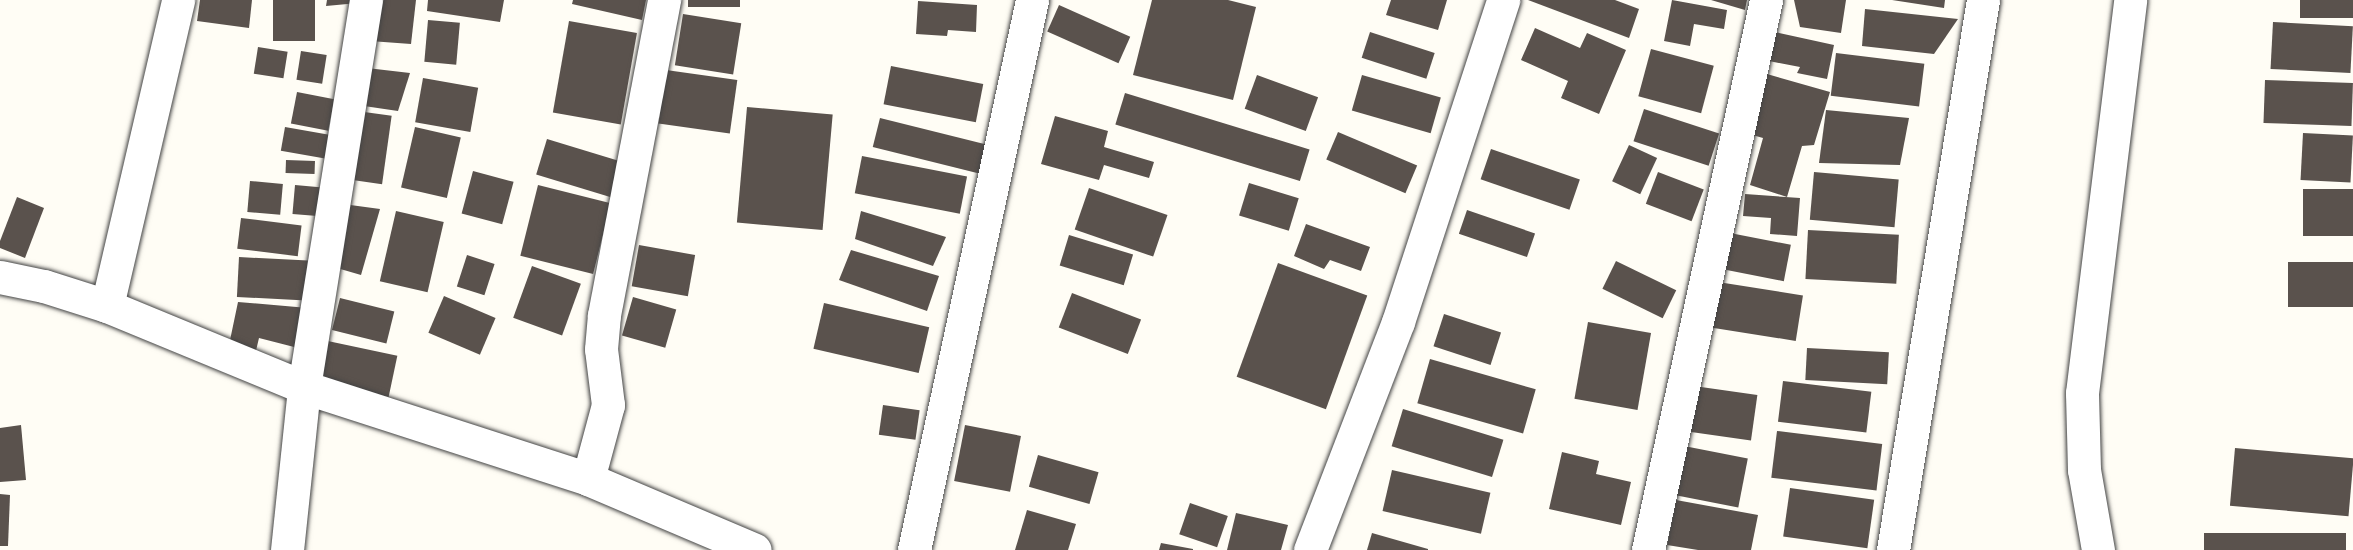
<!DOCTYPE html>
<html>
<head>
<meta charset="utf-8">
<style>
  body { margin:0 }
  #map { position:relative; width:2353px; height:550px; overflow:hidden; background:#fffdf5; font-family:Merriweather,serif }
  div>[style] { position:absolute }
  .building>* { inset:0; background:#5a524d; transform-origin:0 0 }
  .roads { filter:drop-shadow(0 0 2px #444) drop-shadow(0 0 2px #444) }
  .minor>* { height:33px; margin:-16.5px; padding:0 16.5px; transform-origin:16.5px; border-radius:16.5px; background:#fff }
  span { translate:-50% -50%; white-space:nowrap; text-align:center; line-height:1.15; -webkit-text-stroke:6px #fff; paint-order:stroke }
</style>
</head>
<body>
<div id="map">
  <div class="building">
    <div style="clip-path:polygon(200px 0,252px 0,249px 28px,197px 21px)"></div>
    <div style="left:273px;top:0;width:42px;height:41px"></div>
    <div style="clip-path:polygon(327px 0,359px 0,358px 3px,326px 6px)"></div>
    <div style="clip-path:polygon(375px 0,416px 0,411px 44px,370px 41px)"></div>
    <div style="clip-path:polygon(428px 0,504px 0,500px 22px,427px 11px)"></div>
    <div style="clip-path:polygon(573px 0,646px 0,642px 20px,572px 4px)"></div>
    <div style="left:688px;top:0;width:52px;height:7px"></div>
    <div style="clip-path:polygon(1152px 0,1228px 0,1256px 7px,1233px 100px,1133px 75px)"></div>
    <div style="clip-path:polygon(1391px 0,1447px 0,1438px 30px,1386px 15px)"></div>
    <div style="clip-path:polygon(1528px 0,1615px 0,1639px 9px,1629px 38px)"></div>
    <div style="clip-path:polygon(1672px 0,1727px 10px,1724px 29px,1694px 24px,1690px 46px,1664px 41px)"></div>
    <div style="clip-path:polygon(1711px 0,1747px 0,1745px 10px)"></div>
    <div style="clip-path:polygon(1794px 0,1846px 0,1841px 33px,1800px 27px)"></div>
    <div style="clip-path:polygon(1892px 0,1945px 0,1944px 8px)"></div>
    <div style="left:2300px;top:0;width:53px;height:18px"></div>
    <div style="clip-path:polygon(918px 1px,977px 5px,976px 32px,948px 30px,947px 36px,916px 34px)"></div>
    <div style="left:1059px;top:5px;width:78px;height:29px;rotate:24deg"></div>
    <div style="clip-path:polygon(1865px 9px,1958px 19px,1934px 54px,1862px 46px)"></div>
    <div style="left:683px;top:14px;width:59px;height:52px;rotate:9deg"></div>
    <div style="left:428px;top:20px;width:32px;height:42px;rotate:5deg"></div>
    <div style="left:569px;top:21px;width:69px;height:93px;rotate:10deg"></div>
    <div style="left:2273px;top:22px;width:80px;height:47px;rotate:3deg"></div>
    <div style="clip-path:polygon(1535px 28px,1580px 48px,1587px 33px,1626px 50px,1599px 114px,1561px 98px,1568px 81px,1521px 60px)"></div>
    <div style="left:1370px;top:32px;width:68px;height:27px;rotate:18deg"></div>
    <div style="clip-path:polygon(1775px 32px,1834px 45px,1827px 79px,1797px 73px,1800px 67px,1769px 61px)"></div>
    <div style="left:258px;top:47px;width:30px;height:27px;rotate:9deg"></div>
    <div style="left:1651px;top:49px;width:65px;height:49px;rotate:15deg"></div>
    <div style="left:301px;top:51px;width:26px;height:29px;rotate:9deg"></div>
    <div style="left:1836px;top:53px;width:89px;height:43px;rotate:7deg"></div>
    <div style="left:891px;top:66px;width:94px;height:39px;rotate:11deg"></div>
    <div style="clip-path:polygon(367px 68px,410px 73px,398px 111px,364px 106px)"></div>
    <div style="left:666px;top:70px;width:72px;height:54px;rotate:8deg"></div>
    <div style="clip-path:polygon(1760px 72px,1830px 92px,1814px 145px,1802px 146px,1787px 197px,1750px 185px,1763px 138px,1742px 132px)"></div>
    <div style="left:1257px;top:75px;width:65px;height:36px;rotate:20deg"></div>
    <div style="left:1362px;top:75px;width:82px;height:37px;rotate:16deg"></div>
    <div style="left:423px;top:78px;width:56px;height:45px;rotate:10deg"></div>
    <div style="left:2265px;top:80px;width:88px;height:43px;rotate:2deg"></div>
    <div style="left:297px;top:92px;width:38px;height:32px;rotate:11deg"></div>
    <div style="left:1125px;top:93px;width:193px;height:33px;rotate:17deg"></div>
    <div style="left:747px;top:107px;width:86px;height:116px;rotate:5deg"></div>
    <div style="left:1644px;top:109px;width:79px;height:34px;rotate:18deg"></div>
    <div style="clip-path:polygon(1826px 110px,1909px 118px,1900px 165px,1819px 163px)"></div>
    <div style="left:357px;top:111px;width:35px;height:69px;rotate:8deg"></div>
    <div style="clip-path:polygon(1055px 116px,1108px 131px,1104px 147px,1154px 162px,1149px 178px,1104px 165px,1099px 180px,1041px 164px)"></div>
    <div style="left:880px;top:118px;width:123px;height:30px;rotate:14deg"></div>
    <div style="left:285px;top:127px;width:52px;height:24px;rotate:10deg"></div>
    <div style="left:415px;top:127px;width:47px;height:62px;rotate:13deg"></div>
    <div style="left:1338px;top:132px;width:86px;height:30px;rotate:23deg"></div>
    <div style="left:2303px;top:133px;width:50px;height:47px;rotate:3deg"></div>
    <div style="left:547px;top:139px;width:79px;height:37px;rotate:17deg"></div>
    <div style="left:1629px;top:145px;width:31px;height:40px;rotate:25deg"></div>
    <div style="left:1491px;top:149px;width:94px;height:32px;rotate:19deg"></div>
    <div style="left:862px;top:156px;width:107px;height:38px;rotate:11deg"></div>
    <div style="left:286px;top:160px;width:29px;height:13px;rotate:2deg"></div>
    <div style="left:473px;top:171px;width:42px;height:44px;rotate:15deg"></div>
    <div style="left:1658px;top:172px;width:49px;height:34px;rotate:21deg"></div>
    <div style="left:1814px;top:172px;width:85px;height:48px;rotate:5deg"></div>
    <div style="left:250px;top:181px;width:33px;height:31px;rotate:5deg"></div>
    <div style="left:1249px;top:183px;width:52px;height:34px;rotate:17deg"></div>
    <div style="left:295px;top:185px;width:25px;height:29px;rotate:5deg"></div>
    <div style="left:538px;top:185px;width:75px;height:73px;rotate:14deg"></div>
    <div style="left:1089px;top:188px;width:83px;height:44px;rotate:19deg"></div>
    <div style="left:2353px;top:189px;width:47px;height:50px;rotate:90deg"></div>
    <div style="clip-path:polygon(1745px 194px,1800px 198px,1797px 236px,1770px 234px,1771px 218px,1743px 216px)"></div>
    <div style="clip-path:polygon(17px 197px,44px 208px,25px 258px,0 248px,0 241px)"></div>
    <div style="clip-path:polygon(343px 204px,380px 209px,361px 275px,330px 266px)"></div>
    <div style="left:1467px;top:210px;width:72px;height:25px;rotate:19deg"></div>
    <div style="left:396px;top:211px;width:49px;height:72px;rotate:13deg"></div>
    <div style="clip-path:polygon(861px 211px,946px 237px,933px 266px,855px 239px)"></div>
    <div style="left:241px;top:218px;width:61px;height:31px;rotate:7deg"></div>
    <div style="clip-path:polygon(1306px 224px,1370px 247px,1361px 271px,1330px 260px,1324px 269px,1294px 256px)"></div>
    <div style="left:1808px;top:230px;width:91px;height:49px;rotate:3deg"></div>
    <div style="left:1730px;top:233px;width:62px;height:37px;rotate:11deg"></div>
    <div style="left:1069px;top:235px;width:67px;height:32px;rotate:17deg"></div>
    <div style="left:639px;top:245px;width:57px;height:42px;rotate:10deg"></div>
    <div style="clip-path:polygon(851px 250px,939px 276px,927px 311px,839px 280px)"></div>
    <div style="left:467px;top:255px;width:29px;height:33px;rotate:18deg"></div>
    <div style="left:239px;top:257px;width:69px;height:40px;rotate:3deg"></div>
    <div style="left:1616px;top:261px;width:67px;height:31px;rotate:26deg"></div>
    <div style="left:2288px;top:262px;width:65px;height:45px"></div>
    <div style="left:1278px;top:263px;width:95px;height:121px;rotate:20deg"></div>
    <div style="left:532px;top:266px;width:52px;height:55px;rotate:20deg"></div>
    <div style="left:1718px;top:282px;width:86px;height:46px;rotate:9deg"></div>
    <div style="left:1072px;top:293px;width:74px;height:37px;rotate:21deg"></div>
    <div style="left:444px;top:296px;width:56px;height:40px;rotate:23deg"></div>
    <div style="left:633px;top:297px;width:45px;height:40px;rotate:16deg"></div>
    <div style="left:340px;top:298px;width:56px;height:33px;rotate:14deg"></div>
    <div style="clip-path:polygon(238px 302px,308px 308px,298px 348px,259px 338px,254px 359px,229px 345px)"></div>
    <div style="left:824px;top:303px;width:108px;height:47px;rotate:13deg"></div>
    <div style="left:1444px;top:314px;width:60px;height:34px;rotate:18deg"></div>
    <div style="left:1588px;top:322px;width:64px;height:78px;rotate:10deg"></div>
    <div style="left:323px;top:340px;width:76px;height:42px;rotate:12deg"></div>
    <div style="left:1807px;top:348px;width:82px;height:32px;rotate:3deg"></div>
    <div style="left:1430px;top:359px;width:110px;height:46px;rotate:16deg"></div>
    <div style="left:1783px;top:381px;width:89px;height:41px;rotate:7deg"></div>
    <div style="left:1694px;top:386px;width:64px;height:46px;rotate:8deg"></div>
    <div style="left:883px;top:405px;width:37px;height:30px;rotate:8deg"></div>
    <div style="left:1403px;top:409px;width:105px;height:39px;rotate:17deg"></div>
    <div style="clip-path:polygon(21px 425px,26px 480px,0 482px,0 428px)"></div>
    <div style="left:965px;top:425px;width:57px;height:57px;rotate:11deg"></div>
    <div style="left:1777px;top:431px;width:106px;height:47px;rotate:7deg"></div>
    <div style="left:1684px;top:446px;width:65px;height:50px;rotate:11deg"></div>
    <div style="left:2235px;top:448px;width:119px;height:58px;rotate:5deg"></div>
    <div style="clip-path:polygon(1562px 452px,1599px 461px,1596px 474px,1631px 482px,1621px 525px,1549px 509px)"></div>
    <div style="left:1038px;top:455px;width:63px;height:33px;rotate:16deg"></div>
    <div style="left:1392px;top:470px;width:101px;height:42px;rotate:13deg"></div>
    <div style="left:1790px;top:488px;width:85px;height:49px;rotate:8deg"></div>
    <div style="clip-path:polygon(0 494px,10px 495px,8px 546px,0 546px)"></div>
    <div style="clip-path:polygon(1676px 500px,1758px 515px,1751px 550px,1698px 550px,1667px 545px)"></div>
    <div style="left:1190px;top:503px;width:40px;height:33px;rotate:19deg"></div>
    <div style="clip-path:polygon(1027px 510px,1076px 524px,1068px 550px,1015px 550px)"></div>
    <div style="clip-path:polygon(1236px 513px,1288px 525px,1281px 550px,1227px 550px)"></div>
    <div style="clip-path:polygon(1372px 533px,1428px 549px,1428px 550px,1367px 550px)"></div>
    <div style="left:2204px;top:533px;width:142px;height:17px"></div>
    <div style="clip-path:polygon(1161px 543px,1193px 549px,1193px 550px,1159px 550px)"></div>
  </div>
  <div class="roads">
    <div class="minor">
      <div style="left:0;top:277px;width:45px;rotate:11.6deg"></div>
      <div style="left:44px;top:286px;width:66px;rotate:17.6deg"></div>
      <div style="left:107px;top:306px;width:213px;rotate:22.4deg"></div>
      <div style="left:304px;top:387px;width:299px;rotate:17.9deg"></div>
      <div style="left:588px;top:479px;width:181px;rotate:23deg"></div>
      <div style="left:107px;top:306px;width:314px;rotate:-76.9deg"></div>
      <div style="left:588px;top:479px;width:77px;rotate:-74.9deg"></div>
      <div style="left:608px;top:405px;width:56px;rotate:-97.1deg"></div>
      <div style="left:601px;top:349px;width:34px;rotate:-85deg"></div>
      <div style="left:604px;top:315px;width:321px;rotate:-79.2deg"></div>
      <div style="left:287px;top:550px;width:164px;rotate:-84deg"></div>
      <div style="left:304px;top:387px;width:392px;rotate:-80.9deg"></div>
      <div style="left:914px;top:550px;width:563px;rotate:-77.89deg"></div>
      <div style="left:1310px;top:550px;width:244px;rotate:-68.9deg"></div>
      <div style="left:1398px;top:322px;width:339px;rotate:-71.9deg"></div>
      <div style="left:1648px;top:550px;width:563px;rotate:-77.89deg"></div>
      <div style="left:1893px;top:550px;width:557px;rotate:-80.71deg"></div>
      <div style="left:2098px;top:550px;width:81px;rotate:-99.9deg"></div>
      <div style="left:2084px;top:470px;width:77px;rotate:-91.5deg"></div>
      <div style="left:2082px;top:393px;width:396px;rotate:-83deg"></div>
    </div>
  </div>
</div>
</body>
</html>
